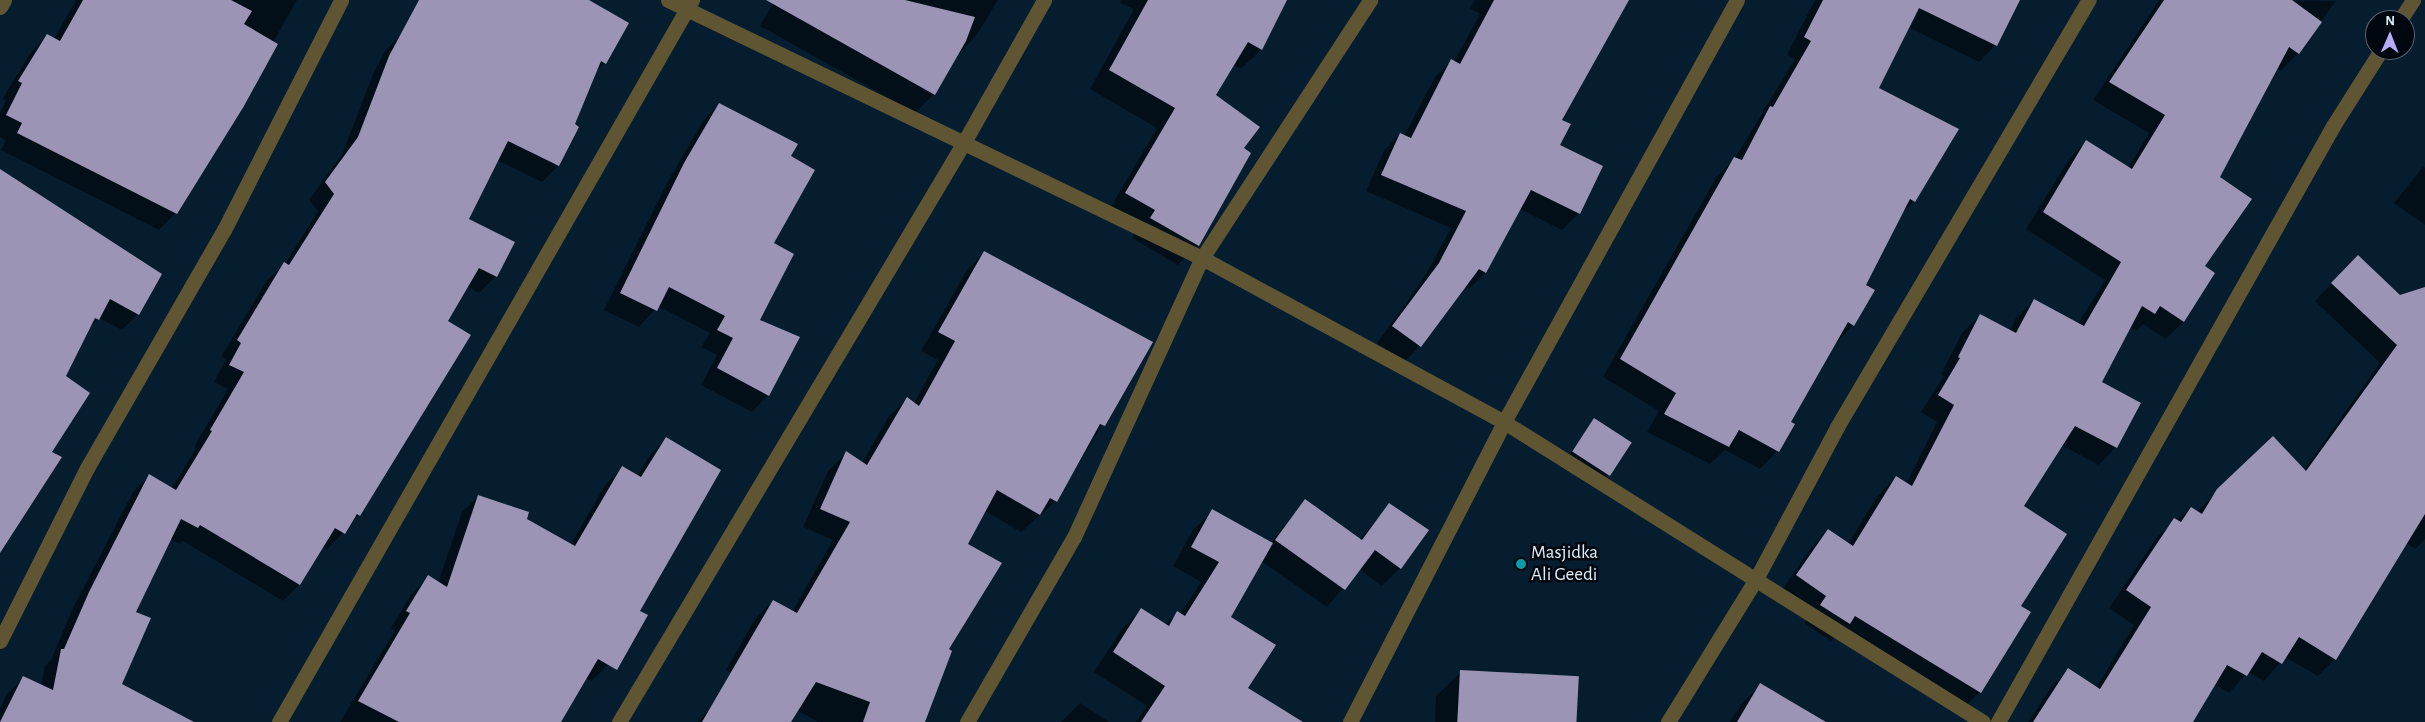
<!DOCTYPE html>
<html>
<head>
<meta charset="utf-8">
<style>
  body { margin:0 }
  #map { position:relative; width:2425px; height:722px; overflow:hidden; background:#051d2f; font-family:"Alegreya Sans",sans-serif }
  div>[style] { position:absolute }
  .shadow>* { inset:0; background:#0007 }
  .building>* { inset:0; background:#9c94b4; transform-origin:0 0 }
  .minor>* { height:15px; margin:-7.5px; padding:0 7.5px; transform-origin:7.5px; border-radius:7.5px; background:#5f5533 }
  .dots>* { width:14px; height:14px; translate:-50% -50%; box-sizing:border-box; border:2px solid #01070e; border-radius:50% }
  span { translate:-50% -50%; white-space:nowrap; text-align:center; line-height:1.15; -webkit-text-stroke:5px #01070e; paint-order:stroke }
  .poi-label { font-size:19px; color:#dfeefb }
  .left { translate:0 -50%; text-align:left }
  .north { position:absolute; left:2365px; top:10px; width:50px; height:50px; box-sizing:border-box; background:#01070e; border:1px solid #5a636d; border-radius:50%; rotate:1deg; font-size:14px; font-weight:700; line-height:20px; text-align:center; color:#dfeefb }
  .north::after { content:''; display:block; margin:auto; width:18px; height:22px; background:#b5acf8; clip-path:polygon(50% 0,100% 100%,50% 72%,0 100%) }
</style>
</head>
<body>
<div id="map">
  <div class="shadow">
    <div style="clip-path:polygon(76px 0,297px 0,176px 213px,159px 230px,1px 150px,6px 140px,0 137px,0 113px,6px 100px,3px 98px,31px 52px,48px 35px,54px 39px)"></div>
    <div style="clip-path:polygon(423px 0,587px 0,605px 63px,595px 72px,574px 125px,578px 127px,558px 166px,542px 182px,497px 160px,467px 219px,496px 276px,479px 293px,467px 286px,446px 322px,359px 515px,327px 550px,322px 546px,299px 585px,283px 601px,183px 541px,180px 544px,170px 539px,135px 613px,121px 684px,191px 722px,0 722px,0 708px,7px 694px,24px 677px,41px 686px,45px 666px,51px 660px,72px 610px,133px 492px,149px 476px,172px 488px,196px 448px,194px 447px,228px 389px,214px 382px,226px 359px,221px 357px,267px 280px,285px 264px,318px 211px,309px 200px,342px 155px,373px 74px,385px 51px,402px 34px)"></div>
    <div style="clip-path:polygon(775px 0,998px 0,976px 36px,957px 56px,934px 94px,915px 113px,760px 26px)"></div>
    <div style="clip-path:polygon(1121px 0,1286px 0,1261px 50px,1241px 69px,1233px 64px,1214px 95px,1242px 149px,1198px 245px,1178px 265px,1132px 238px,1136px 230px,1107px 213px,1157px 128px,1090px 89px,1134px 9px,1120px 3px)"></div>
    <div style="clip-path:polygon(1475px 0,1619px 0,1561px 121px,1559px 146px,1579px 213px,1562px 230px,1520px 209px,1485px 273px,1469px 289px,1464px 286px,1420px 346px,1404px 362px,1377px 343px,1422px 281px,1451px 228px,1366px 191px,1384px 151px,1400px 134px,1404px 136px,1435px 77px,1451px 61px,1454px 62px,1480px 14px,1470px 8px)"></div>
    <div style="clip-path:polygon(1815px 0,1899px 0,1877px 88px,1914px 201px,1901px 214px,1864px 285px,1853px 325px,1835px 344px,1790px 422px,1778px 451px,1760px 469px,1725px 450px,1710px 464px,1647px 432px,1659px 411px,1603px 377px,1717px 176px,1735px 158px,1795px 59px,1787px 55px)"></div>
    <div style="clip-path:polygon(1924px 0,2018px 0,1996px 45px,1979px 62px,1910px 28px)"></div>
    <div style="clip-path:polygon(2159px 0,2336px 1px,2298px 53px,2281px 71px,2277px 68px,2218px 177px,2203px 267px,2214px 274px,2183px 322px,2166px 339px,2143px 324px,2137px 331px,2130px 327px,2100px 383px,2116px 447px,2099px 465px,2061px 445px,2023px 506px,2019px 606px,1980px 692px,1962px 709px,1839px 633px,1831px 641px,1804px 623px,1810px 614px,1780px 593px,1811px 548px,1828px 530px,1848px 544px,1878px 495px,1896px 477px,1906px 484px,1937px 422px,1921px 412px,1944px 376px,1941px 374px,1962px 333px,1980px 316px,2010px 331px,2016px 318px,2034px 301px,2078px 324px,2105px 280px,2026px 229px,2069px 159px,2086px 141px,2128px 168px,2149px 133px,2093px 100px)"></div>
    <div style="clip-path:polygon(719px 104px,789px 157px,759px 321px,768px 395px,752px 412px,701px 385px,717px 355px,701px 347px,710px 333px,658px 306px,639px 327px,604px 310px,668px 181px,703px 121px)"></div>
    <div style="clip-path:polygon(2423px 167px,2425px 168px,2425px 225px,2394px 203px)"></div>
    <div style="clip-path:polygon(0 171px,138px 314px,122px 330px,99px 318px,87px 330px,64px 376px,0 544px)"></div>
    <div style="clip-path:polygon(985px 252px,1152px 342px,1056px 501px,1021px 532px,985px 511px,968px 544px,931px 602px,948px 650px,924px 722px,818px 722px,726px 670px,755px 619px,773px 601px,792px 612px,833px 540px,803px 527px,828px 471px,846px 453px,862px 463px,889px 416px,907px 399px,914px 403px,938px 360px,921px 351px,967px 270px)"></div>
    <div style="clip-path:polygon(2341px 274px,2399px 296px,2425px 288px,2425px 539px,2415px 549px,2406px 543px,2335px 659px,2318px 676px,2285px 657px,2264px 681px,2248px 672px,2229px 693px,2214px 684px,2192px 722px,2028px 722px,2051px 687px,2068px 670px,2096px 688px,2134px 625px,2109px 608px,2157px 537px,2191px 508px,2197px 512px,2218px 490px,2304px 470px,2380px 363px,2315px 301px)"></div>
    <div style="clip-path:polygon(1594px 420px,1610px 474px,1600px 483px,1564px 461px)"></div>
    <div style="clip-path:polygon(666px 439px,608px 665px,591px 681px,586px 678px,560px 722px,340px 722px,395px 630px,391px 628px,412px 593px,429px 577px,438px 583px,462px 512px,479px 496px,570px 545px,606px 484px,622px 468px,637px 476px,650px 455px)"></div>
    <div style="clip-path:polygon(1305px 501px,1359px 540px,1390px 504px,1400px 568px,1382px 586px,1359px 569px,1327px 607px,1261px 561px,1229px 617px,1246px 689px,1273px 722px,1136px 722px,1147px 706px,1094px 672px,1122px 629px,1141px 610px,1165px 625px,1178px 613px,1180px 614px,1201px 582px,1173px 566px,1193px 530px,1213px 510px,1270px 543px)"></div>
    <div style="clip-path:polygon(1461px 672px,1576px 722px,1435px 722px,1436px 696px)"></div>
    <div style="clip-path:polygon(1761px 684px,1823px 722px,1730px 722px,1741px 704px)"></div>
    <div style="clip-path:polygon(716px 701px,749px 722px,698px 722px)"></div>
    <div style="clip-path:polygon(1080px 703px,1109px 722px,1061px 722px)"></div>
  </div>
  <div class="building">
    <div style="clip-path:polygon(83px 0,231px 0,252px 11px,244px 24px,278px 44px,244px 106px,177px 214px,17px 133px,22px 123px,6px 115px,22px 83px,18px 81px,47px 34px,60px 41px)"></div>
    <div style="clip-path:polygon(419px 0,589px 0,629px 23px,606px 64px,601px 61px,575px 124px,579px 127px,559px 166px,508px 141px,469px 219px,515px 242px,497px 277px,479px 268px,448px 321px,471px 335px,360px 516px,357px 514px,345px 534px,335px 528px,300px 585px,200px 525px,198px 528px,181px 519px,136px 612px,151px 618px,122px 684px,194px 722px,0 722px,23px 676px,53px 690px,61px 649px,64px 649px,89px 592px,149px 474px,176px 490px,212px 431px,210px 430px,244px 372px,229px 365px,241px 343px,237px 340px,284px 262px,289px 265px,334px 194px,325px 182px,358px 137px,389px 56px)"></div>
    <div style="clip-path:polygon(766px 0,905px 0,975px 17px,966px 41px,935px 95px)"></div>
    <div style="clip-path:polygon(1148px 0,1287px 0,1262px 50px,1248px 42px,1216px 95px,1260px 127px,1244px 148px,1251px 153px,1199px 246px,1150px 218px,1155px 210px,1125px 193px,1175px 108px,1109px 70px)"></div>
    <div style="clip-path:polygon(1494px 0,1629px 0,1562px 120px,1571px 124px,1560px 145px,1603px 166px,1580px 214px,1531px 190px,1486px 273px,1479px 269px,1421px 347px,1392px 326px,1439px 263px,1466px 211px,1381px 175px,1400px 133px,1411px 138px,1451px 59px,1460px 64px)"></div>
    <div style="clip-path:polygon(1823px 0,2020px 0,1997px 46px,1919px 8px,1879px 88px,1959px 129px,1915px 202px,1910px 199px,1866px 285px,1875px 290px,1854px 326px,1848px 322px,1791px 422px,1795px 424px,1779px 452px,1739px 430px,1729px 447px,1664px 414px,1676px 393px,1620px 359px,1734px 157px,1742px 160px,1770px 106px,1773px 107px,1811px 41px,1804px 37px)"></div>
    <div style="clip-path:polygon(2164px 0,2292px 0,2322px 22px,2299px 54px,2289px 47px,2220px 177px,2252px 199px,2205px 266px,2215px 273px,2184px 322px,2160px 306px,2155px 314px,2142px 306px,2102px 382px,2141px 403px,2117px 448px,2075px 426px,2024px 506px,2067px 534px,2021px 606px,2031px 612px,1981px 693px,1855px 616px,1850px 624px,1820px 605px,1826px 596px,1796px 575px,1828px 529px,1853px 546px,1896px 476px,1912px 486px,1954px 405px,1938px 395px,1960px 358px,1958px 357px,1980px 314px,2016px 333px,2034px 299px,2084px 326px,2121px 262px,2043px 212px,2086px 140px,2132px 169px,2165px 115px,2109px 82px)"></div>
    <div style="clip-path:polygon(719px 103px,798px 144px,791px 156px,815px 170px,774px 243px,794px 254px,760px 320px,800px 337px,769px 396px,717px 368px,733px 338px,717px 330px,725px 316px,669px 287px,657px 311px,620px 293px,684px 163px)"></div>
    <div style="clip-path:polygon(0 169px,162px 274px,139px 315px,110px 299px,99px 320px,95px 318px,66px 376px,90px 393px,52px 452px,62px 457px,0 553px)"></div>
    <div style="clip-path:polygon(984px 251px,1153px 342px,1105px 426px,1100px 424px,1057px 502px,1050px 498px,1040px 515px,997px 490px,968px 544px,1002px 563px,949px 649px,952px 651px,925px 722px,863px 722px,870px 702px,816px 682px,791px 722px,702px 722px,773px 600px,797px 613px,850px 522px,820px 509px,846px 451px,867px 465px,907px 397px,919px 406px,955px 341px,938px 332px)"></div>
    <div style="clip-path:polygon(2358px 255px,2400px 295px,2425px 287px,2425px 514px,2336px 660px,2299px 637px,2282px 664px,2262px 652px,2247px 676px,2227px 665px,2193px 722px,2033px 722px,2068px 668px,2100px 689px,2151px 607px,2126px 590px,2174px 518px,2181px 522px,2191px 507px,2202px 514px,2217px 489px,2273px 436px,2306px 471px,2397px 345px,2331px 283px)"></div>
    <div style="left:1594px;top:418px;width:45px;height:40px;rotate:33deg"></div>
    <div style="clip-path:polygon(666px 437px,721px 470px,640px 611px,648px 615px,617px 670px,598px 659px,561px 722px,399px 722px,358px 701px,410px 613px,406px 611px,428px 575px,447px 587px,478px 495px,529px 512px,527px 519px,575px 546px,622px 466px,641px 477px)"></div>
    <div style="clip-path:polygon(1305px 499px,1362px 540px,1389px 503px,1429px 530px,1401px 569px,1375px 550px,1345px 590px,1275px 540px)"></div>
    <div style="clip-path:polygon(1212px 509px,1273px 543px,1231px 617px,1276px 645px,1248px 688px,1303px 722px,1141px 722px,1165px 686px,1113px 652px,1141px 608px,1169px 626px,1177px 611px,1185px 616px,1219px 562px,1191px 547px)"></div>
    <div style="left:1460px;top:670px;width:119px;height:52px;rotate:3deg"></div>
    <div style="clip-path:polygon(1760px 683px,1826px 722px,1737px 722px)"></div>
  </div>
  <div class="minor">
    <div style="left:668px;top:0;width:593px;rotate:25.79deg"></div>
    <div style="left:1202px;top:258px;width:344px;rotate:28.5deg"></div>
    <div style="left:1504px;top:422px;width:565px;rotate:32.06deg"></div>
    <div style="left:0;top:7px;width:8px;rotate:-60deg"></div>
    <div style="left:2400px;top:20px;width:24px;rotate:-57deg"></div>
    <div style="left:0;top:641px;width:194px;rotate:-63.3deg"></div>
    <div style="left:87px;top:468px;width:275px;rotate:-60.1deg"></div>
    <div style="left:224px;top:230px;width:258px;rotate:-63deg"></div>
    <div style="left:279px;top:722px;width:832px;rotate:-60.23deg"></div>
    <div style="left:619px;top:722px;width:673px;rotate:-59.24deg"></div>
    <div style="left:963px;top:144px;width:165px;rotate:-60.6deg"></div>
    <div style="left:967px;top:722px;width:214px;rotate:-60deg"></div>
    <div style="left:1074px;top:537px;width:307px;rotate:-65.4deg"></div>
    <div style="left:1202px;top:258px;width:308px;rotate:-56.9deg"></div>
    <div style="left:1350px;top:722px;width:337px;rotate:-62.8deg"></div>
    <div style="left:1504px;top:422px;width:482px;rotate:-61.1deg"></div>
    <div style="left:1668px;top:722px;width:168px;rotate:-58.4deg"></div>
    <div style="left:1756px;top:579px;width:172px;rotate:-61.9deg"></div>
    <div style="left:1837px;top:427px;width:496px;rotate:-59.5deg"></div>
    <div style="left:1998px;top:722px;width:684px;rotate:-60.66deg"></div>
    <div style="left:2333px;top:126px;width:90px;rotate:-57.7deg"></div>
  </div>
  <div class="dots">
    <div style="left:1521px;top:564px;background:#0f9aa8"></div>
  </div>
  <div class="poi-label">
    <span class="left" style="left:1531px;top:564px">Masjidka<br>Ali Geedi</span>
  </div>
  <div class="north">N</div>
</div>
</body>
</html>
